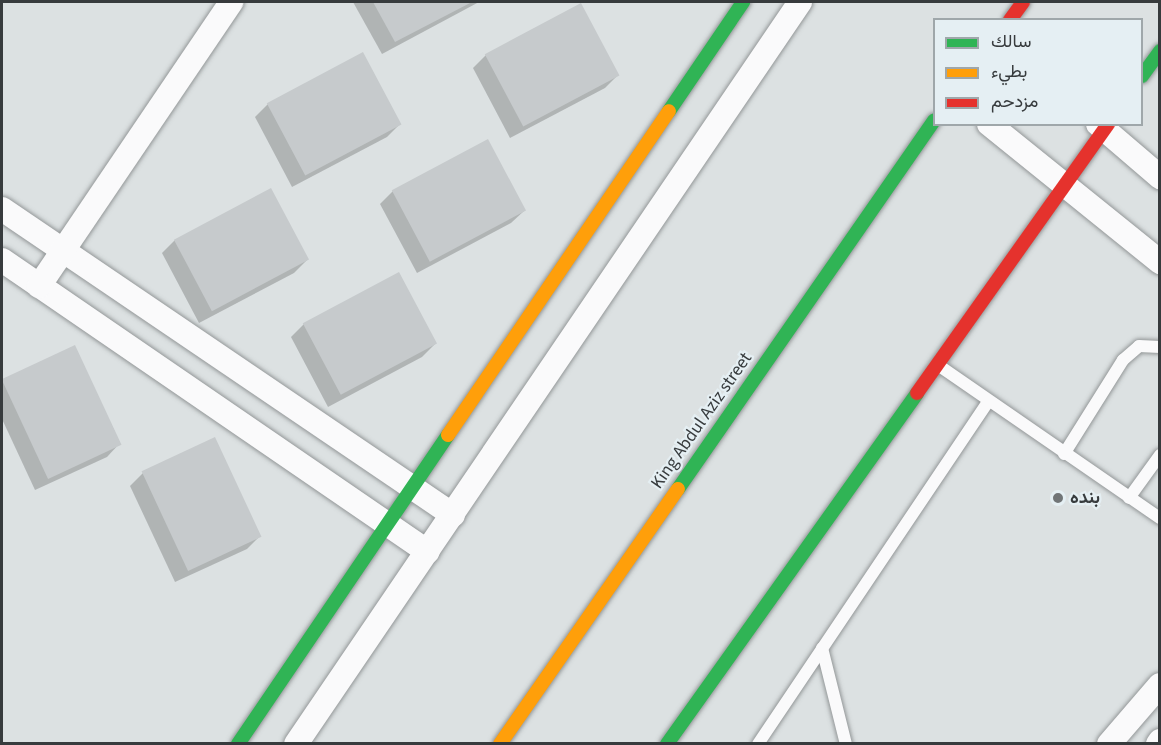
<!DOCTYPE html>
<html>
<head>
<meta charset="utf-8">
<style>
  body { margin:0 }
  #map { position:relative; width:1161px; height:745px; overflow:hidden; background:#dce1e2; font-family:"Source Sans 3",Vazirmatn,sans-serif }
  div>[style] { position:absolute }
  .shadow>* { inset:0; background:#0003 }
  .building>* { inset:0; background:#c6cacc; transform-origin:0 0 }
  .roads { filter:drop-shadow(0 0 2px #939798) drop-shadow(0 0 2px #939798) }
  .lane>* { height:12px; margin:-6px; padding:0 6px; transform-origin:6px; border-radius:6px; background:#fafafb }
  .street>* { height:24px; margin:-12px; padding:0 12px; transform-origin:12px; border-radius:12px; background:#fafafb }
  .fast>* { height:14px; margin:-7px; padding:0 7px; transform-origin:7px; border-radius:7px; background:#30b455 }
  .slow>* { height:14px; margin:-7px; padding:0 7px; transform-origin:7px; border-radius:7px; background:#ff9f0a }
  .jam>* { height:14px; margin:-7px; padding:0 7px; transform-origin:7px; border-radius:7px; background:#e5322d }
  .dots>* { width:16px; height:16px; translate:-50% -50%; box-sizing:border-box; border:3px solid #e5eff3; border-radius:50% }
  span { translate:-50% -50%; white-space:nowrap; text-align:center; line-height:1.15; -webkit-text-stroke:4.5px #e5eff3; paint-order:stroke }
  .street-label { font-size:18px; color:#373b3d }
  .poi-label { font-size:18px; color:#373b3d; font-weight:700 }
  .left { translate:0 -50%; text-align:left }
  .frame { position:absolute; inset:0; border:3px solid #373b3d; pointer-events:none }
  .legend { position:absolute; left:933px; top:18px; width:210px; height:108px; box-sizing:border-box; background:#e5eff3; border:2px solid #9fa7aa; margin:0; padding:8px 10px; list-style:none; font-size:18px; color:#373b3d }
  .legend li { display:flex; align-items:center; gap:12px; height:30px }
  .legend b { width:30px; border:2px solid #9fa7aa }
</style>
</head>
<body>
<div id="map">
  <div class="shadow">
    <div style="clip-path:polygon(353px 2px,479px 2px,382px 54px)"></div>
    <div style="clip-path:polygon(486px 55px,618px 75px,605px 88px,510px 138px,473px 68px)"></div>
    <div style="clip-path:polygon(268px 104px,400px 124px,387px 137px,292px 187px,255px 117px)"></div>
    <div style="clip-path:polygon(393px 191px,525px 210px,511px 223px,417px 273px,380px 204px)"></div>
    <div style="clip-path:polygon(175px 240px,307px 260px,294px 273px,199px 323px,162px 253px)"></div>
    <div style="clip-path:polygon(398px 274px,435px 344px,422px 357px,328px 407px,291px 337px,304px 324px)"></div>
    <div style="clip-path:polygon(74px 347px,120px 443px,107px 457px,35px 490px,2px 419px,2px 382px)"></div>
    <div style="clip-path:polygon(214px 439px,260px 536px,247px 549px,175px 582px,130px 486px,143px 473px)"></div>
  </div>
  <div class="building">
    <div style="clip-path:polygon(373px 2px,472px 2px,395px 42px)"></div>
    <div style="left:581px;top:3px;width:82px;height:109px;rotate:62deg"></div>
    <div style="left:363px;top:52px;width:82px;height:109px;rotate:62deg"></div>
    <div style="left:488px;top:139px;width:81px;height:109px;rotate:62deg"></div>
    <div style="left:271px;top:188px;width:81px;height:110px;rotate:62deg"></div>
    <div style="left:399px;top:272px;width:81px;height:109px;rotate:62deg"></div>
    <div style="left:75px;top:345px;width:110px;height:81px;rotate:65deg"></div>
    <div style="left:215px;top:437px;width:110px;height:81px;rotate:65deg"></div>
  </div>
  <div class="roads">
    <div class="lane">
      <div style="left:938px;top:365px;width:270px;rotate:34.6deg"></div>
      <div style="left:1064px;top:454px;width:111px;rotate:-57.9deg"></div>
      <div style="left:1123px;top:360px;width:21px;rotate:-41deg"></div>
      <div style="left:1139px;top:346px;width:21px;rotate:3deg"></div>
      <div style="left:1129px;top:498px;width:53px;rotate:-54.2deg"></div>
      <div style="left:822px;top:648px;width:99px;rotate:76deg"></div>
      <div style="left:758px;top:744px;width:412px;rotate:-56.1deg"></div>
    </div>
    <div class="street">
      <div style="left:989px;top:124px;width:220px;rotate:38.9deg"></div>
      <div style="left:1098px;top:124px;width:82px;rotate:40.5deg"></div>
      <div style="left:2px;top:209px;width:545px;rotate:34.16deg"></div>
      <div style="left:2px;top:260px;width:516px;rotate:34.43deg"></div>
      <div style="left:39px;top:286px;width:343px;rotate:-55.9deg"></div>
      <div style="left:296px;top:744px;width:897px;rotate:-55.81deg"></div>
      <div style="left:1109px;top:744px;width:78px;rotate:-49.2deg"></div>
      <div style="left:1158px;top:744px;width:4px;rotate:-56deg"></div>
    </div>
    <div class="fast">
      <div style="left:1142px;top:76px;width:31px;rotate:-54deg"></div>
      <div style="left:669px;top:111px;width:132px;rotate:-55.8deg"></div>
      <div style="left:678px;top:489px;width:449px;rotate:-55.2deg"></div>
      <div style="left:238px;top:744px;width:374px;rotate:-55.8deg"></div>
      <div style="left:667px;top:744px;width:431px;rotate:-54.5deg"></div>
    </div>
    <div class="slow">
      <div style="left:448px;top:435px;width:392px;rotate:-55.7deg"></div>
      <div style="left:500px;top:744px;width:311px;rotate:-55.1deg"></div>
    </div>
    <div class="jam">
      <div style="left:1010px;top:20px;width:22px;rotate:-54deg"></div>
      <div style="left:917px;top:393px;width:330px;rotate:-54.6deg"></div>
    </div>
  </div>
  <div class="dots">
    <div style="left:1058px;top:498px;background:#717577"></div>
  </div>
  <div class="street-label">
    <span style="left:702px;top:421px;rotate:-55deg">King Abdul Aziz street</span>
  </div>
  <div class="poi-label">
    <span class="left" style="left:1070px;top:498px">بنده</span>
  </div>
  <div class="frame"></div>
  <ul class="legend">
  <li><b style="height:8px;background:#30b455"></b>سالك</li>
  <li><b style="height:8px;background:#ff9f0a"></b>بطيء</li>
  <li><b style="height:8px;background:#e5322d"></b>مزدحم</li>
  </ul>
</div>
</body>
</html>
